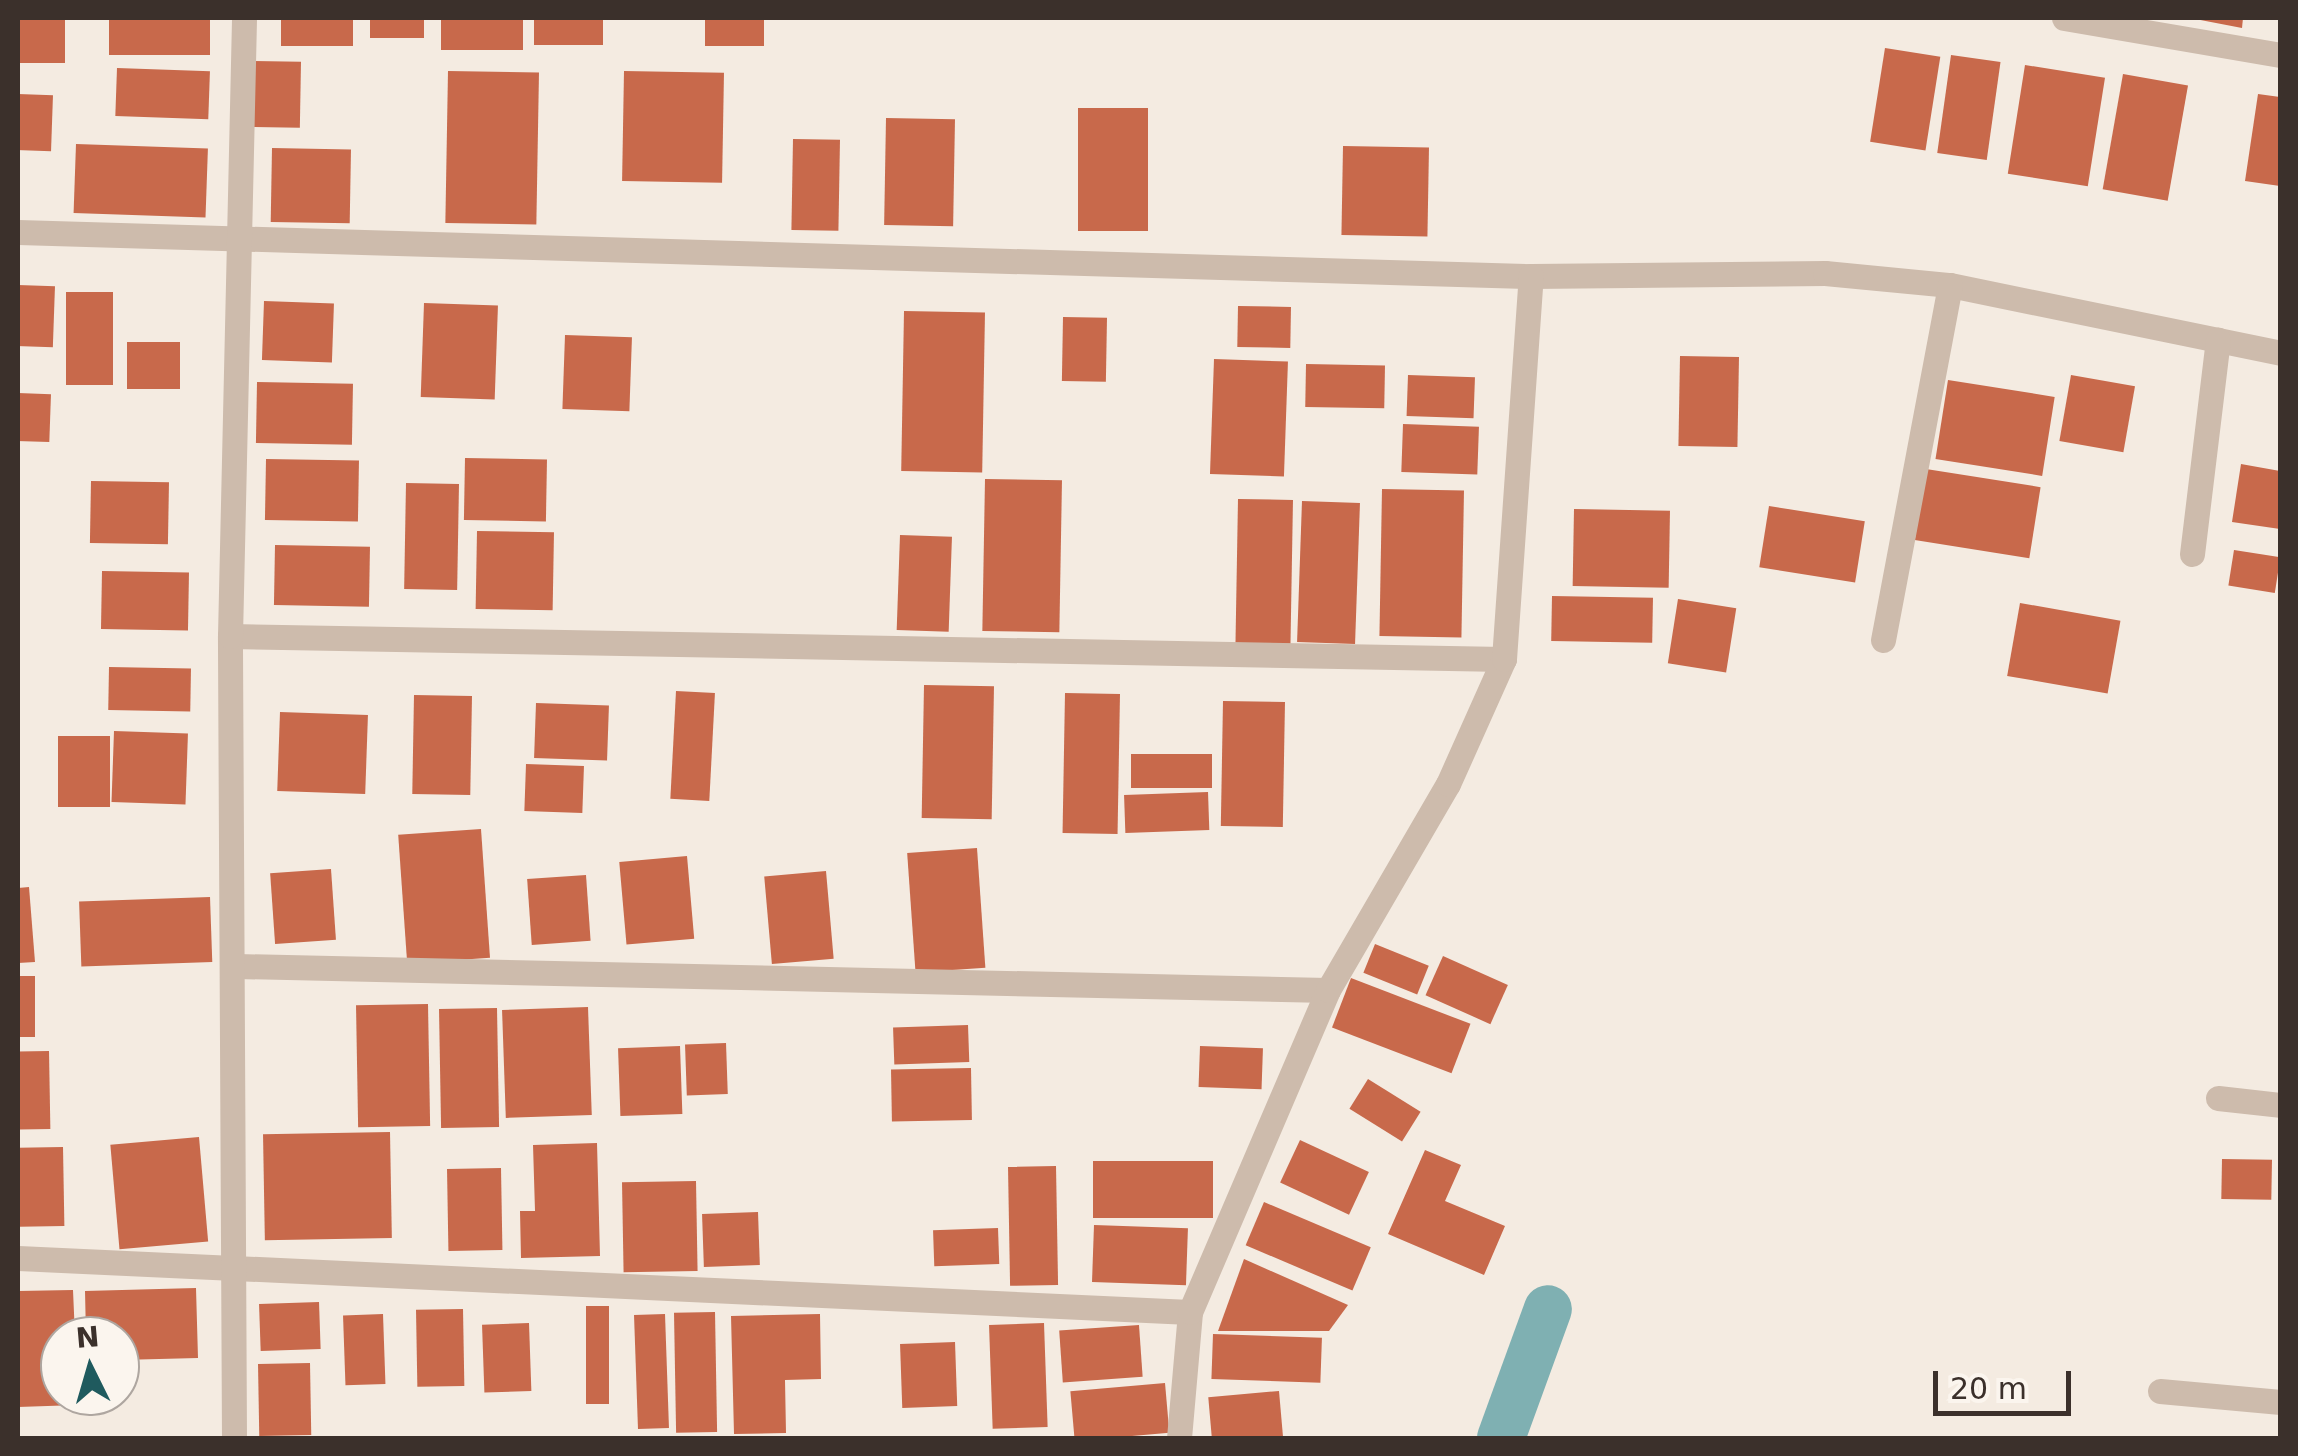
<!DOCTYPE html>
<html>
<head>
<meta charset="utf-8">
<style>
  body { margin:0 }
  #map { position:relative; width:2298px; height:1456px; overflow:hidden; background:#f4ebe1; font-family:"DejaVu Sans",sans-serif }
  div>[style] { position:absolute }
  .canal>* { height:48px; margin:-24px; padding:0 24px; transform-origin:24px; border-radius:24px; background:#7fb0b2 }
  .building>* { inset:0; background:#c8694b; transform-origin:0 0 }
  .minor>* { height:25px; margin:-12.5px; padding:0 12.5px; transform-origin:12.5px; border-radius:12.5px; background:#cdbbac }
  span { translate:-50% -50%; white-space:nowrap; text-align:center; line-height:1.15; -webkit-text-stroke:9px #fbf5ee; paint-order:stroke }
  .frame { position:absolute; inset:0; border:20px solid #3b302b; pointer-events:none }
  .north { position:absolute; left:40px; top:1316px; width:100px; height:100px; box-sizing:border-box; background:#fbf5ee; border:2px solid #aea6a0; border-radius:50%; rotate:355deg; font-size:28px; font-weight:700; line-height:40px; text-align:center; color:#3b302b }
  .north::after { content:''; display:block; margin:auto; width:35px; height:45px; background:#1f5a5e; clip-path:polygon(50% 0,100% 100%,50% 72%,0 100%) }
  .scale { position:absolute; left:1933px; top:1371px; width:138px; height:45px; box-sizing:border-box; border:5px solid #3b302b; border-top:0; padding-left:12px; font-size:30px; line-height:35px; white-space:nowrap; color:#3b302b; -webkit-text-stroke:8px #fbf5ee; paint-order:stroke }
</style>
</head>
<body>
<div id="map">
  <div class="canal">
    <div style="left:1501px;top:1438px;width:137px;rotate:-70deg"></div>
  </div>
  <div class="building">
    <div style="left:18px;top:18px;width:47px;height:45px"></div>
    <div style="left:109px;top:18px;width:101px;height:37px"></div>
    <div style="left:281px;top:18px;width:72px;height:28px"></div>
    <div style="left:370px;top:18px;width:54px;height:20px"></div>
    <div style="left:441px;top:18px;width:82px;height:32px"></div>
    <div style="left:534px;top:18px;width:69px;height:27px"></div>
    <div style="left:705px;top:18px;width:59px;height:28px"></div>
    <div style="clip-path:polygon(2190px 18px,2243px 18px,2242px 28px)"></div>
    <div style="left:1885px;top:48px;width:56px;height:95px;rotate:9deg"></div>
    <div style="left:1951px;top:55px;width:50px;height:99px;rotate:8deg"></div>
    <div style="left:252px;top:61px;width:49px;height:66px;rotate:1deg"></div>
    <div style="left:2025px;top:65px;width:81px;height:110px;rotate:9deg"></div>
    <div style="left:117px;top:68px;width:93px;height:48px;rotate:2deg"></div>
    <div style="left:448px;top:71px;width:91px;height:152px;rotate:1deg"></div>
    <div style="left:624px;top:71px;width:100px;height:110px;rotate:1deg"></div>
    <div style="left:2123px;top:74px;width:66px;height:117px;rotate:10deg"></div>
    <div style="left:18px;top:94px;width:35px;height:56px;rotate:2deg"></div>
    <div style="clip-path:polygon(2258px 94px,2280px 97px,2280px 186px,2245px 181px)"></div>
    <div style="left:1078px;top:108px;width:70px;height:123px"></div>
    <div style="left:886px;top:118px;width:69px;height:107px;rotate:1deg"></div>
    <div style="left:793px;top:139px;width:47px;height:91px;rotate:1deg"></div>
    <div style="left:76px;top:144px;width:132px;height:69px;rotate:2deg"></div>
    <div style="left:1343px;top:146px;width:86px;height:89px;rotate:1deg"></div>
    <div style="left:272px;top:148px;width:79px;height:74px;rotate:1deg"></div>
    <div style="left:18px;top:285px;width:37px;height:61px;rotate:2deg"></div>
    <div style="left:66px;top:292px;width:47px;height:93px"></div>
    <div style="left:264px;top:301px;width:70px;height:59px;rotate:2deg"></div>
    <div style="left:424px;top:303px;width:74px;height:94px;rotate:2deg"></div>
    <div style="left:1238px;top:306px;width:53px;height:41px;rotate:1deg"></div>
    <div style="left:904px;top:311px;width:81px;height:160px;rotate:1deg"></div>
    <div style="left:1063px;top:317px;width:44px;height:64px;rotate:1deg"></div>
    <div style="left:565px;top:335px;width:67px;height:74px;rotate:2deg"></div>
    <div style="left:127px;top:342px;width:53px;height:47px"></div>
    <div style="left:1680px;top:356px;width:59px;height:90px;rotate:1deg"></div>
    <div style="left:1214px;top:359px;width:74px;height:115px;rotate:2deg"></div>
    <div style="left:1306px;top:364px;width:79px;height:43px;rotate:1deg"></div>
    <div style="left:1408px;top:375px;width:67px;height:41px;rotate:2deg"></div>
    <div style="left:2071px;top:375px;width:65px;height:67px;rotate:10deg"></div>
    <div style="left:1948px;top:380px;width:108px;height:80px;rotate:9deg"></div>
    <div style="left:257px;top:382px;width:96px;height:61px;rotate:1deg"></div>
    <div style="left:18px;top:393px;width:33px;height:48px;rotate:2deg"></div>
    <div style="left:1403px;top:424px;width:76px;height:48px;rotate:2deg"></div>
    <div style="left:465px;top:458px;width:82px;height:62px;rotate:1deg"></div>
    <div style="left:266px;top:459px;width:93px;height:61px;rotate:1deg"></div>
    <div style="clip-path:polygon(2241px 464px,2280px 471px,2280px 529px,2232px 522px)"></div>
    <div style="left:1926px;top:469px;width:116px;height:72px;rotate:9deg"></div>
    <div style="left:985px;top:479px;width:77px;height:152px;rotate:1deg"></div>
    <div style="left:91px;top:481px;width:78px;height:62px;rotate:1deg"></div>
    <div style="left:406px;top:483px;width:53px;height:106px;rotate:1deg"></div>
    <div style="left:1382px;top:489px;width:82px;height:147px;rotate:1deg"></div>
    <div style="left:1238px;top:499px;width:55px;height:144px;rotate:1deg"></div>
    <div style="left:1302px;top:501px;width:58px;height:141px;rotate:2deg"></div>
    <div style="left:1769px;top:506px;width:97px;height:62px;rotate:9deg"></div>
    <div style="left:1574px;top:509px;width:96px;height:77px;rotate:1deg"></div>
    <div style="left:477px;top:531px;width:77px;height:78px;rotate:1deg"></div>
    <div style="left:900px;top:535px;width:52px;height:95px;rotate:2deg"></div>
    <div style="left:275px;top:545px;width:95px;height:60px;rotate:1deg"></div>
    <div style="left:2234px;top:550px;width:47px;height:36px;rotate:9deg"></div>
    <div style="left:102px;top:571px;width:87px;height:58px;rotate:1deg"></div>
    <div style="left:1552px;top:596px;width:101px;height:45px;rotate:1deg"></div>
    <div style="left:1678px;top:599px;width:59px;height:65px;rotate:9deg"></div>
    <div style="left:2020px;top:603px;width:102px;height:74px;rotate:10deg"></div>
    <div style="left:109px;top:667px;width:82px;height:43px;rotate:1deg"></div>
    <div style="left:924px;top:685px;width:70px;height:133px;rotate:1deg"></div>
    <div style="left:676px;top:691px;width:39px;height:108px;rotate:3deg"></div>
    <div style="left:1065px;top:693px;width:55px;height:140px;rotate:1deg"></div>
    <div style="left:414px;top:695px;width:58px;height:99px;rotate:1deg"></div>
    <div style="left:1223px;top:701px;width:62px;height:125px;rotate:1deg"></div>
    <div style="left:536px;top:703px;width:73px;height:55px;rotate:2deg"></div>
    <div style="left:280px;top:712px;width:88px;height:79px;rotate:2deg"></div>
    <div style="left:114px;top:731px;width:74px;height:71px;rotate:2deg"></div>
    <div style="left:58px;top:736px;width:52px;height:71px"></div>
    <div style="left:1212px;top:754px;width:34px;height:81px;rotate:90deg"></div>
    <div style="left:526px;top:764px;width:58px;height:47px;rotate:2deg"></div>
    <div style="left:1208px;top:792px;width:38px;height:84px;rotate:88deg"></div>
    <div style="left:481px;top:829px;width:129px;height:83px;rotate:86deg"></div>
    <div style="left:977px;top:848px;width:120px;height:70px;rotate:86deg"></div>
    <div style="left:687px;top:856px;width:83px;height:68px;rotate:85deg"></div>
    <div style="left:331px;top:869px;width:71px;height:61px;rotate:86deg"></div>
    <div style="left:826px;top:871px;width:88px;height:62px;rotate:85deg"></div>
    <div style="left:586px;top:875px;width:66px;height:59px;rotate:86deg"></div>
    <div style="clip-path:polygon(29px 887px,35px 962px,18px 963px,18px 888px)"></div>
    <div style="left:210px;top:897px;width:65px;height:131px;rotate:88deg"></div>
    <div style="left:1375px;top:944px;width:58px;height:31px;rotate:22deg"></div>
    <div style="left:1443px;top:956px;width:71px;height:43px;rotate:24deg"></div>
    <div style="left:18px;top:976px;width:17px;height:61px"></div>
    <div style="left:1351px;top:978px;width:128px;height:53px;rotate:21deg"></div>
    <div style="left:428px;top:1004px;width:122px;height:72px;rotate:89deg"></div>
    <div style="left:588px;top:1007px;width:108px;height:86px;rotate:88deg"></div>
    <div style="left:497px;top:1008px;width:119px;height:58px;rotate:89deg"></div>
    <div style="left:968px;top:1025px;width:37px;height:75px;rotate:88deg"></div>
    <div style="left:726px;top:1043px;width:51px;height:41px;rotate:88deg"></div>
    <div style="left:680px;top:1046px;width:68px;height:62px;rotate:88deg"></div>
    <div style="left:1200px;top:1046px;width:63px;height:41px;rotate:2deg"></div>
    <div style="left:49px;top:1051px;width:78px;height:31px;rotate:89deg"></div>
    <div style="left:971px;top:1068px;width:52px;height:80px;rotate:89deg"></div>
    <div style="left:1368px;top:1079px;width:62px;height:35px;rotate:32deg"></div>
    <div style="left:390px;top:1132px;width:106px;height:127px;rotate:89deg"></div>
    <div style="left:199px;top:1137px;width:105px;height:89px;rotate:85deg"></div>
    <div style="left:1300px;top:1140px;width:76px;height:47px;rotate:25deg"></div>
    <div style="clip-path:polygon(597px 1143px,600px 1256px,521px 1258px,520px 1211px,535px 1211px,533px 1145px)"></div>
    <div style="left:63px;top:1147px;width:79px;height:45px;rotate:89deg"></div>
    <div style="clip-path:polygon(1425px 1150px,1461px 1165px,1445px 1201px,1505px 1226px,1484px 1275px,1388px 1234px)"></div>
    <div style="left:2222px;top:1159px;width:50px;height:40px;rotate:1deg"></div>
    <div style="left:1093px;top:1161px;width:120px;height:57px"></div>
    <div style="left:1056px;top:1166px;width:119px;height:48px;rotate:89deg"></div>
    <div style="left:501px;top:1168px;width:82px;height:54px;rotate:89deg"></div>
    <div style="left:696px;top:1181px;width:90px;height:74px;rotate:89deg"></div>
    <div style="left:1264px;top:1202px;width:116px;height:47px;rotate:23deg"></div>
    <div style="left:758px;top:1212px;width:53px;height:56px;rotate:88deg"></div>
    <div style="left:1094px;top:1225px;width:94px;height:57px;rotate:2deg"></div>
    <div style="left:998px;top:1228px;width:36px;height:65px;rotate:88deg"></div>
    <div style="clip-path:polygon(1244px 1259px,1348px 1305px,1329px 1331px,1218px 1331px)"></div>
    <div style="clip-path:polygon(196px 1288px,198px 1358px,120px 1360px,120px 1336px,86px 1336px,85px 1291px)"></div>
    <div style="clip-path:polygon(73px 1290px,75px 1336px,60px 1336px,60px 1396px,77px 1396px,77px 1405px,18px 1407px,18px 1291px)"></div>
    <div style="left:319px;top:1302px;width:47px;height:60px;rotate:88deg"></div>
    <div style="left:586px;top:1306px;width:23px;height:98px"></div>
    <div style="left:463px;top:1309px;width:77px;height:47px;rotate:89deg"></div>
    <div style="left:715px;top:1312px;width:120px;height:41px;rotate:89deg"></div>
    <div style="left:383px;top:1314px;width:70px;height:40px;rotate:88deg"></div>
    <div style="left:665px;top:1314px;width:114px;height:31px;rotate:88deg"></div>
    <div style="clip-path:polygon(820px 1314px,821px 1379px,785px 1380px,786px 1433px,734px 1434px,731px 1316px)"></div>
    <div style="left:529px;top:1323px;width:68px;height:47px;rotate:88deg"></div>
    <div style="left:1044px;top:1323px;width:104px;height:55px;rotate:88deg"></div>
    <div style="left:1139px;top:1325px;width:52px;height:80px;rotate:86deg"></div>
    <div style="left:1213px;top:1334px;width:109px;height:45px;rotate:2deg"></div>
    <div style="left:955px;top:1342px;width:64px;height:55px;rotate:88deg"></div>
    <div style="left:310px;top:1363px;width:72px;height:52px;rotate:89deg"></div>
    <div style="left:1165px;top:1383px;width:50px;height:95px;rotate:85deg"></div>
    <div style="left:1279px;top:1391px;width:47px;height:71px;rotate:85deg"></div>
  </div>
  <div class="minor">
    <div style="left:2064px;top:18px;width:219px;rotate:9.7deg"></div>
    <div style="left:18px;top:232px;width:1514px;rotate:1.67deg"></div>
    <div style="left:1531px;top:276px;width:294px;rotate:-0.6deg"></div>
    <div style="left:1825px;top:273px;width:126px;rotate:5.5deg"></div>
    <div style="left:1950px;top:285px;width:337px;rotate:11.6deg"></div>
    <div style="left:2192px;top:554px;width:216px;rotate:-83.1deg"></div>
    <div style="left:230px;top:636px;width:1274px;rotate:1.03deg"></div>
    <div style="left:1883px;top:640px;width:361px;rotate:-79.3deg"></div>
    <div style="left:237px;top:966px;width:1091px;rotate:1.26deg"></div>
    <div style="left:2218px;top:1098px;width:62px;rotate:6.4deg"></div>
    <div style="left:18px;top:1258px;width:1173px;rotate:2.64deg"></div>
    <div style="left:2160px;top:1391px;width:121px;rotate:5.2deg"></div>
    <div style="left:234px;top:1438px;width:802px;rotate:-90.29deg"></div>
    <div style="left:230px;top:636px;width:618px;rotate:-88.7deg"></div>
    <div style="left:1179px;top:1438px;width:126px;rotate:-85deg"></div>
    <div style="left:1190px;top:1312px;width:350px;rotate:-66.8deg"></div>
    <div style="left:1328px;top:990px;width:238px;rotate:-59.8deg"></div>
    <div style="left:1448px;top:784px;width:137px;rotate:-65.9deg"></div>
    <div style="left:1504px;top:659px;width:384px;rotate:-86deg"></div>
  </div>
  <div class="frame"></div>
  <div class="north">N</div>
  <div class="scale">20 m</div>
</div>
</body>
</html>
